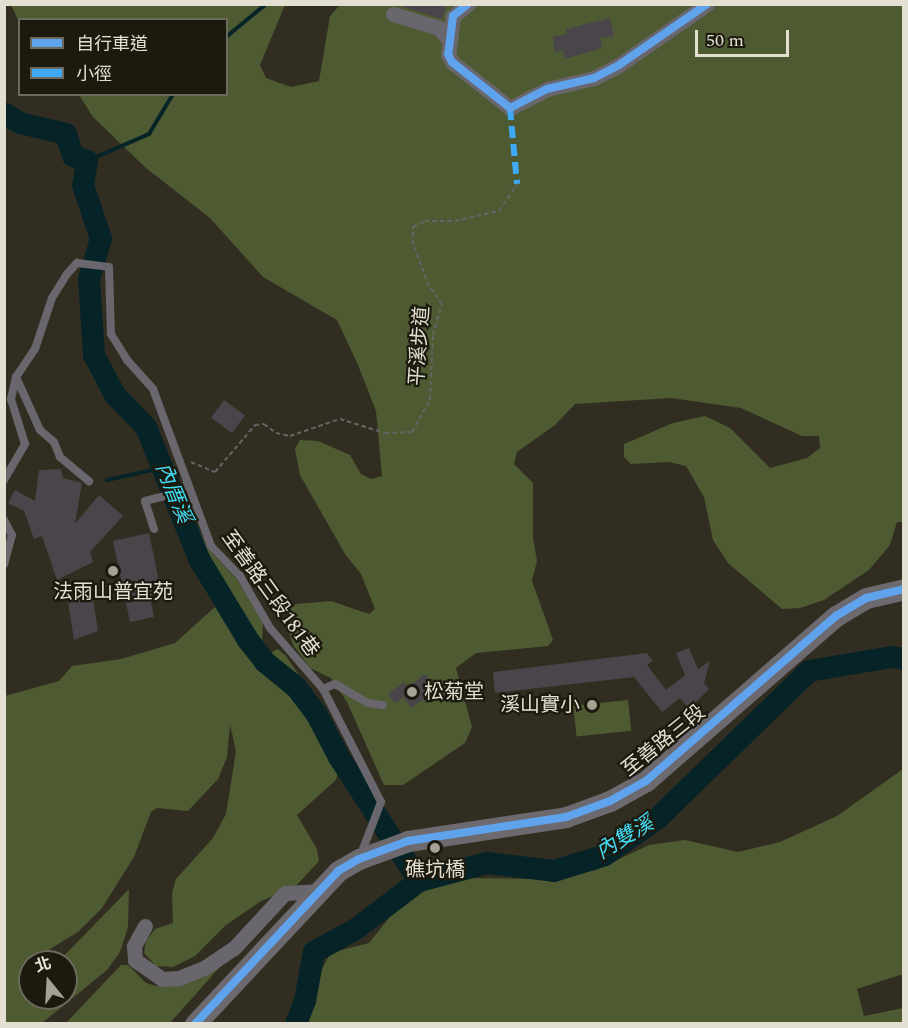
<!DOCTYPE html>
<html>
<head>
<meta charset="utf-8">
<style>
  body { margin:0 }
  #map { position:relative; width:908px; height:1028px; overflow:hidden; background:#312e21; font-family:Spectral,"Noto Sans TC",serif }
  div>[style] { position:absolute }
  .green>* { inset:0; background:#4e5a31; transform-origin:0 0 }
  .stream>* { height:4px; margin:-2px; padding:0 2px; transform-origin:2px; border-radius:2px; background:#062428 }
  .river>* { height:22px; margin:-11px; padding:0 11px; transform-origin:11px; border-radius:11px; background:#062428 }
  .building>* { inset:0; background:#49454b; transform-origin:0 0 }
  .path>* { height:2px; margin-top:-1px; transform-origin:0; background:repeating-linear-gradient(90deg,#676365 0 4.5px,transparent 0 7.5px) }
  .lane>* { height:8px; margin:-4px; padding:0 4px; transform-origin:4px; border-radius:4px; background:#6a666e }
  .street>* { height:15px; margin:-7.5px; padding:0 7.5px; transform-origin:7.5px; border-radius:7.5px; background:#6a666e }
  .secondary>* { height:21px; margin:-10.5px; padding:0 10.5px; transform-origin:10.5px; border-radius:10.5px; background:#6c696f }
  .quiet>* { height:6px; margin-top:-3px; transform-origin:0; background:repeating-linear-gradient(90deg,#3fa9f5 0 12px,transparent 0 18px) }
  .cycleway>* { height:8px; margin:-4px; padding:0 4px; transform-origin:4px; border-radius:4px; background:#60a3ed }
  .dots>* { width:16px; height:16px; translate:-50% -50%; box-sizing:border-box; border:3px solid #1c1a0f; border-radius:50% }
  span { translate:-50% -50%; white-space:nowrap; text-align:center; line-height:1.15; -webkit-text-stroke:4.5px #1c1a0f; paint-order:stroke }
  .street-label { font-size:20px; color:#e3e0d1 }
  .poi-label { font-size:20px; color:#e3e0d1 }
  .left { translate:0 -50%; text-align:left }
  .right { translate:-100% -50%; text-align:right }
  .water-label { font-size:21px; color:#40dbf3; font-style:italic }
  .frame { position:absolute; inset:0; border:6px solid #e3e0d1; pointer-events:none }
  .legend { position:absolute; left:18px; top:18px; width:210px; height:78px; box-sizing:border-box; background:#1c1a0f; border:2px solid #6c695d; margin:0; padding:8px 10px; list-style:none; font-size:18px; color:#e3e0d1 }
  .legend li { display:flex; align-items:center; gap:12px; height:30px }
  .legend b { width:30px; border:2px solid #6c695d }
  .north { position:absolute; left:18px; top:950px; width:60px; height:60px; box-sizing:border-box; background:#1c1a0f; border:2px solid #6c695d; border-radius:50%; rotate:342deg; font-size:16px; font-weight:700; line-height:24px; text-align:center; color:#e3e0d1 }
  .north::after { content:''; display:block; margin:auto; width:21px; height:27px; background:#a5a293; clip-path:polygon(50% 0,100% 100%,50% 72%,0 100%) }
  .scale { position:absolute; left:695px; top:30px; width:94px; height:27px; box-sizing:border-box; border:3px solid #e3e0d1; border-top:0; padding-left:8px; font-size:18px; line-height:21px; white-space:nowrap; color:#e3e0d1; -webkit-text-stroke:4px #1c1a0f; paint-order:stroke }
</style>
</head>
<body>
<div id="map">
  <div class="green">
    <div style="clip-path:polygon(11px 5px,285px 5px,260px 65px,266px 78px,291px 87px,319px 81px,330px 16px,340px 5px,903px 5px,904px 522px,897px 522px,890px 545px,869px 570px,824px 600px,800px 608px,782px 609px,728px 563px,713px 540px,704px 497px,686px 466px,669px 462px,631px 464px,624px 457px,624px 444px,673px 423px,705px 416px,730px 428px,770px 468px,807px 458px,820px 448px,819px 436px,802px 436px,741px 408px,671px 398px,575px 404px,555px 425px,517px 452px,514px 464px,533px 483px,533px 538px,537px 561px,532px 581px,553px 640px,548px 646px,476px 653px,456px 668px,472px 727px,465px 743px,403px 785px,384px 785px,347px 702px,331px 678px,310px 668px,293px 645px,288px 629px,287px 612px,296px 604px,331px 601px,369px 614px,375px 609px,361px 574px,345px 554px,300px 475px,295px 449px,300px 440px,318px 441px,350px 455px,361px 474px,371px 479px,382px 476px,376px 411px,358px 365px,337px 320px,263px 277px,210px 218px,146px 168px,93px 117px,79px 95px,226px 94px,226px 20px,19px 22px)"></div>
    <div style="clip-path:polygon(186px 520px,196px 523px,209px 550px,236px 578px,263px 623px,262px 639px,249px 651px,252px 662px,278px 649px,286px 656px,326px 715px,343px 753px,336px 780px,297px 815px,317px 849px,319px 861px,295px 887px,261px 901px,226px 925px,195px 956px,173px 967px,156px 966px,144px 953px,146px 941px,155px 929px,173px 923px,172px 893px,176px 879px,213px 838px,226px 814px,236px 751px,230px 724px,227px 757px,218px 779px,188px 811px,157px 808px,151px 812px,134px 857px,102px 908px,78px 932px,40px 955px,37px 962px,30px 962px,30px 998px,66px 998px,66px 962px,58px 962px,129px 889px,128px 927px,120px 952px,107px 970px,42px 1023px,5px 1024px,5px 696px,59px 681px,72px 666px,121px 659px,175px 643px,215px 607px,193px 570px,179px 522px)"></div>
    <div style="left:628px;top:700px;width:31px;height:55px;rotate:84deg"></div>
    <div style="clip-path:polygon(903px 769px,903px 974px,857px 989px,864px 1016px,903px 1008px,903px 1023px,306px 1023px,316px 1000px,318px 978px,330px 953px,369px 943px,393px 913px,419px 891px,463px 878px,551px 879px,596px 870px,649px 845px,685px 840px,738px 852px,780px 842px,837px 816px)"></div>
    <div style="clip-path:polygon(227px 959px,170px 1023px,65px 1024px,121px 965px,128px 965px,146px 983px,156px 986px,179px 983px)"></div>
  </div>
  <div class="stream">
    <div style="left:226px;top:37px;width:52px;rotate:-39.5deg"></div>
    <div style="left:87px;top:161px;width:68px;rotate:-23.5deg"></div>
    <div style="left:149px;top:134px;width:47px;rotate:-59deg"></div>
    <div style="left:107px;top:480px;width:56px;rotate:-12.3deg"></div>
  </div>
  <div class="river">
    <div style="left:4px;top:113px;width:19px;rotate:32deg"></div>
    <div style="left:20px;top:123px;width:47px;rotate:13.4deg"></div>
    <div style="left:66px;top:134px;width:23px;rotate:72deg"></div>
    <div style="left:73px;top:156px;width:15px;rotate:20deg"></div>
    <div style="left:87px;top:161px;width:24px;rotate:99deg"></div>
    <div style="left:83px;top:185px;width:57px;rotate:71.6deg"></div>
    <div style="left:101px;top:239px;width:42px;rotate:106.7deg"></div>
    <div style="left:89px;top:279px;width:76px;rotate:86.2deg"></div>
    <div style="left:94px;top:355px;width:45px;rotate:62.3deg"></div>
    <div style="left:115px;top:395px;width:45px;rotate:45.9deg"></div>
    <div style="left:146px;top:427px;width:142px;rotate:68.1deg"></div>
    <div style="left:199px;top:559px;width:95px;rotate:58.8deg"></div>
    <div style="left:248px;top:640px;width:28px;rotate:52deg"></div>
    <div style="left:265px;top:662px;width:40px;rotate:39deg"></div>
    <div style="left:296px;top:687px;width:35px;rotate:53deg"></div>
    <div style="left:317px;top:715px;width:47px;rotate:62.4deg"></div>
    <div style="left:339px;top:757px;width:148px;rotate:57.2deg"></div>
    <div style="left:296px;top:1024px;width:25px;rotate:-69deg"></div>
    <div style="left:305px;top:1001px;width:50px;rotate:-79.6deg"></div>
    <div style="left:314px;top:952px;width:48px;rotate:-28.7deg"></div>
    <div style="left:356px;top:929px;width:79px;rotate:-37.3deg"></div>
    <div style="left:419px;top:881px;width:70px;rotate:-14.8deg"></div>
    <div style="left:487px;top:863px;width:67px;rotate:6.8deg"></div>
    <div style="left:554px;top:871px;width:53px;rotate:-17.4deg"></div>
    <div style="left:605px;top:855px;width:63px;rotate:-34.7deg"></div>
    <div style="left:657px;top:819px;width:212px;rotate:-44.2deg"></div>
    <div style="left:809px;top:671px;width:84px;rotate:-9.6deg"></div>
    <div style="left:892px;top:657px;width:12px;rotate:9deg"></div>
  </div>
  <div class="building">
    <div style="clip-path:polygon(393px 4px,447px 4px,442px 19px)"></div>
    <div style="clip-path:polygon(610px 18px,614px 36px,600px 38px,602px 48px,565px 59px,563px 50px,555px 52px,553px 37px,567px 34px,566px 29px)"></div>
    <div style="left:224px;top:400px;width:26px;height:22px;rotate:36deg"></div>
    <div style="clip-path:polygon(61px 469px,63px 478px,82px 483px,75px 524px,99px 495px,123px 516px,90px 552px,93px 562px,57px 580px,42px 536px,34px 539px,24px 511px,8px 503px,15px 490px,35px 501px,39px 470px)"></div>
    <div style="clip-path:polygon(149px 533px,162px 596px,150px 598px,154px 617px,130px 622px,113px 541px)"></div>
    <div style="clip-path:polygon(92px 593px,98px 631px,74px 640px,68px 602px)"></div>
    <div style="clip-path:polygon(689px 648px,698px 669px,710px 661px,704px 683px,709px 689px,689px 709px,680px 698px,662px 712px,634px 677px,495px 693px,493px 672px,647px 653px,653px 661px,647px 665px,666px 690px,685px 675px,676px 653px)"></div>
    <div style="clip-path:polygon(425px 674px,437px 690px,411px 708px,403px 697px,395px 703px,388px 694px,404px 682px,408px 687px)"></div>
  </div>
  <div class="path">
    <div style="left:191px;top:462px;width:26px;rotate:23deg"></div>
    <div style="left:215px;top:472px;width:62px;rotate:-49.6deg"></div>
    <div style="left:255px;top:425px;width:9px;rotate:-6deg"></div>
    <div style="left:264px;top:424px;width:15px;rotate:37deg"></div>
    <div style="left:276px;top:433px;width:14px;rotate:12deg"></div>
    <div style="left:290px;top:436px;width:53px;rotate:-18.8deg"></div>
    <div style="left:340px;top:419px;width:47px;rotate:17.3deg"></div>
    <div style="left:385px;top:433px;width:27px;rotate:-2deg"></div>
    <div style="left:412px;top:432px;width:37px;rotate:-61deg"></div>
    <div style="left:430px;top:400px;width:65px;rotate:-87.4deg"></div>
    <div style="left:433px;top:335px;width:32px;rotate:-74deg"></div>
    <div style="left:442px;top:304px;width:22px;rotate:-126deg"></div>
    <div style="left:429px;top:286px;width:45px;rotate:-110.9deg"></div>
    <div style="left:413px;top:244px;width:17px;rotate:-90deg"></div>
    <div style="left:413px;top:227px;width:13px;rotate:-27deg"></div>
    <div style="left:425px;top:221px;width:30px"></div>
    <div style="left:455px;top:221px;width:45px;rotate:-12.8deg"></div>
    <div style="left:499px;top:211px;width:32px;rotate:-56deg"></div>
  </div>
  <div class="lane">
    <div style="left:16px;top:377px;width:58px;rotate:65.6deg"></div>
    <div style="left:40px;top:430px;width:18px;rotate:41deg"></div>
    <div style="left:54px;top:442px;width:16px;rotate:68deg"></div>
    <div style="left:60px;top:457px;width:38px;rotate:40deg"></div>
    <div style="left:11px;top:399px;width:23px;rotate:-77deg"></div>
    <div style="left:16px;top:377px;width:34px;rotate:-56deg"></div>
    <div style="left:35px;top:349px;width:54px;rotate:-71.6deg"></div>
    <div style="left:52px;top:298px;width:28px;rotate:-58deg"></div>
    <div style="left:67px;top:274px;width:15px;rotate:-48deg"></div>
    <div style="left:77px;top:263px;width:32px;rotate:7deg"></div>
    <div style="left:109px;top:267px;width:67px;rotate:88.3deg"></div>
    <div style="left:111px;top:334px;width:31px;rotate:58deg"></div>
    <div style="left:127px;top:360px;width:39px;rotate:48deg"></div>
    <div style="left:153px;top:389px;width:167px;rotate:69.7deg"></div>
    <div style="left:211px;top:546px;width:42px;rotate:46deg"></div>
    <div style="left:240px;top:576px;width:60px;rotate:60deg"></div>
    <div style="left:270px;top:628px;width:81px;rotate:49deg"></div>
    <div style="left:323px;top:689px;width:127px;rotate:62.8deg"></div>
    <div style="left:381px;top:802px;width:56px;rotate:111deg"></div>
    <div style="left:4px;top:480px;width:42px;rotate:-59.7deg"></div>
    <div style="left:25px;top:444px;width:47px;rotate:-107.3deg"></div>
    <div style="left:4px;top:520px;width:17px;rotate:62deg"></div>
    <div style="left:12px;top:535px;width:30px;rotate:105deg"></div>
    <div style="left:154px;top:529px;width:29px;rotate:-108deg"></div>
    <div style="left:145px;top:501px;width:29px;rotate:-14deg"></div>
    <div style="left:173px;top:494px;width:18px;rotate:-34deg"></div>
    <div style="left:323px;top:689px;width:13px;rotate:-23deg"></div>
    <div style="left:335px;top:684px;width:38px;rotate:30deg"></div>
    <div style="left:368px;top:703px;width:15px;rotate:8deg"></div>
  </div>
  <div class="street">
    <div style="left:468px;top:4px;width:19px;rotate:141deg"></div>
    <div style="left:453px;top:16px;width:38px;rotate:97deg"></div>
    <div style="left:448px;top:54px;width:9px;rotate:63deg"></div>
    <div style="left:452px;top:62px;width:74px;rotate:38.4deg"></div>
    <div style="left:510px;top:108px;width:42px;rotate:-27.2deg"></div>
    <div style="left:547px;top:89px;width:48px;rotate:-13.2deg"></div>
    <div style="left:594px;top:78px;width:28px;rotate:-27deg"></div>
    <div style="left:619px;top:65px;width:107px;rotate:-34.7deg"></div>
    <div style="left:393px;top:14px;width:48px;rotate:16.9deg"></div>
    <div style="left:439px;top:28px;width:16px;rotate:52deg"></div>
    <div style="left:145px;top:926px;width:23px;rotate:119deg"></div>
    <div style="left:134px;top:946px;width:14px;rotate:86deg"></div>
    <div style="left:135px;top:960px;width:33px;rotate:35deg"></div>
    <div style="left:162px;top:979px;width:17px;rotate:-3deg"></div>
    <div style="left:179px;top:978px;width:27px;rotate:-22deg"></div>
    <div style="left:204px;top:968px;width:36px;rotate:-34deg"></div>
    <div style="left:234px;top:948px;width:75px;rotate:-47.2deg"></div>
    <div style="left:285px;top:893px;width:34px;rotate:-3deg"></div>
  </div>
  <div class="secondary">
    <div style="left:195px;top:1024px;width:209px;rotate:-46.9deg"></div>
    <div style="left:338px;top:871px;width:24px;rotate:-30deg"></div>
    <div style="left:359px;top:859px;width:52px;rotate:-20.2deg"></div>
    <div style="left:408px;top:841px;width:160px;rotate:-8.6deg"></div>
    <div style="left:566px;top:817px;width:47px;rotate:-20deg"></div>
    <div style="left:610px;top:801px;width:41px;rotate:-29.1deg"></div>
    <div style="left:646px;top:781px;width:252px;rotate:-41deg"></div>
    <div style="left:836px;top:616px;width:35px;rotate:-31deg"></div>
    <div style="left:866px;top:598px;width:39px;rotate:-13deg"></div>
  </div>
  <div class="quiet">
    <div style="left:510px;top:108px;width:76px;rotate:84.7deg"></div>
  </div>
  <div class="cycleway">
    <div style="left:468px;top:4px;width:19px;rotate:141deg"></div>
    <div style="left:453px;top:16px;width:38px;rotate:97deg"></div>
    <div style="left:448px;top:54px;width:9px;rotate:63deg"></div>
    <div style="left:452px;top:62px;width:74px;rotate:38.4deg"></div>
    <div style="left:510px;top:108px;width:42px;rotate:-27.2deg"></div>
    <div style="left:547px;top:89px;width:48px;rotate:-13.2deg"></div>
    <div style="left:594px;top:78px;width:28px;rotate:-27deg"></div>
    <div style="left:619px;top:65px;width:107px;rotate:-34.7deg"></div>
    <div style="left:195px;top:1024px;width:209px;rotate:-46.9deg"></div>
    <div style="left:338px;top:871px;width:24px;rotate:-30deg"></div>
    <div style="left:359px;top:859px;width:52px;rotate:-20.2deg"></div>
    <div style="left:408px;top:841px;width:160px;rotate:-8.6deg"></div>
    <div style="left:566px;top:817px;width:47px;rotate:-20deg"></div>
    <div style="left:610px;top:801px;width:41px;rotate:-29.1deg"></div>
    <div style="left:646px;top:781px;width:252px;rotate:-41deg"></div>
    <div style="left:836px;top:616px;width:35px;rotate:-31deg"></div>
    <div style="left:866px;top:598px;width:39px;rotate:-13deg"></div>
  </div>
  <div class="dots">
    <div style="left:113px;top:571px;background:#a5a293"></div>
    <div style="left:412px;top:692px;background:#a5a293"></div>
    <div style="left:592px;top:705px;background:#a5a293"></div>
    <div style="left:435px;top:848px;background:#a5a293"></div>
  </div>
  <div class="street-label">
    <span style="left:420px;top:346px;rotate:-86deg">平溪步道</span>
    <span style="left:270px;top:594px;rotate:54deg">至善路三段181巷</span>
    <span style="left:664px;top:741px;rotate:-39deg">至善路三段</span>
  </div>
  <div class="poi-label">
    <span style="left:113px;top:592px">法雨山普宜苑</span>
    <span class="left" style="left:424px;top:692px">松菊堂</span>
    <span class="right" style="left:580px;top:705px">溪山實小</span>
    <span style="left:435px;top:870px">礁坑橋</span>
  </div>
  <div class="water-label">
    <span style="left:173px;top:493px;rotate:68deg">內厝溪</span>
    <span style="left:625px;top:838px;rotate:-31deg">內雙溪</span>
  </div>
  <div class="frame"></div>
  <ul class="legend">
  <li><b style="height:8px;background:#60a3ed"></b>自行車道</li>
  <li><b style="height:8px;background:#3fa9f5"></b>小徑</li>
  </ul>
  <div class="north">北</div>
  <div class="scale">50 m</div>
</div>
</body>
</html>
